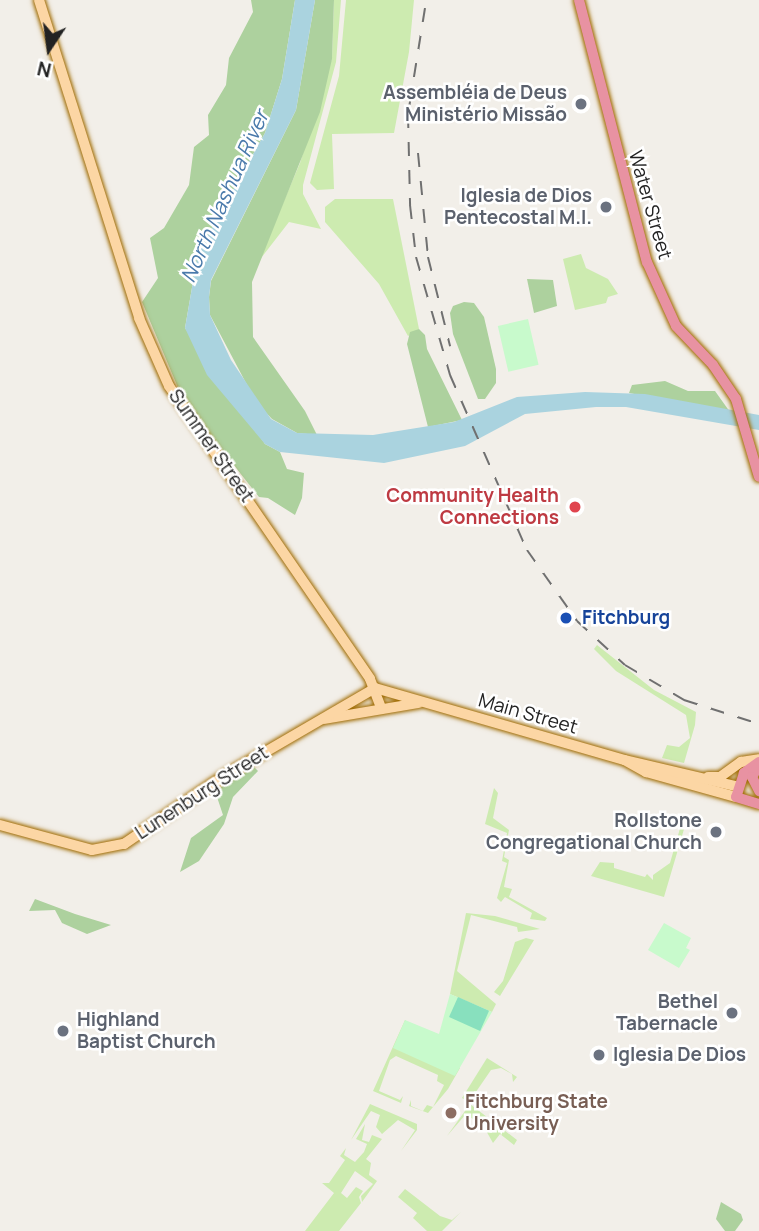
<!DOCTYPE html>
<html>
<head>
<meta charset="utf-8">
<style>
  body { margin:0 }
  #map { position:relative; width:759px; height:1231px; overflow:hidden; background:#f2efe9; font-family:Manrope,sans-serif }
  div>[style] { position:absolute }
  .grass>* { inset:0; background:#cdebb0 }
  .forest>* { inset:0; background:#add19e }
  .park>* { inset:0; background:#c8facc; transform-origin:0 0 }
  .pitch>* { inset:0; background:#88e0be; transform-origin:0 0 }
  .water>* { inset:0; background:#aad3df }
  .roads { filter:drop-shadow(0 0 2px #a06b00) drop-shadow(0 0 2px #a06b00) }
  .major>* { height:10px; margin:-5px; padding:0 5px; transform-origin:5px; border-radius:5px; background:#fcd6a4 }
  .highway>* { height:10px; margin:-5px; padding:0 5px; transform-origin:5px; border-radius:5px; background:#e892a2 }
  .rail>* { height:2px; margin-top:-1px; transform-origin:0; background:repeating-linear-gradient(90deg,#707070 0 14px,transparent 0 28px) }
  .dots>* { width:19px; height:19px; translate:-50% -50%; box-sizing:border-box; border:4px solid #fff; border-radius:50% }
  span { translate:-50% -50%; white-space:nowrap; text-align:center; line-height:1.15; -webkit-text-stroke:5px #fff; paint-order:stroke }
  .worship-label { font-size:19px; color:#5b616d; font-weight:700 }
  .right { translate:-100% -50%; text-align:right }
  .left { translate:0 -50%; text-align:left }
  .street-label { font-size:19px; color:#222 }
  .health-label { font-size:19px; color:#be3a42; font-weight:700 }
  .transit-label { font-size:19px; color:#164399; font-weight:700 }
  .education-label { font-size:19px; color:#785e54; font-weight:700 }
  .water-label { font-size:21px; color:#4a7aab; font-style:italic }
  .north { position:absolute; left:14px; top:14px; width:70px; height:70px; -webkit-text-stroke:5px #fff; paint-order:stroke; rotate:193deg; font-size:19px; font-weight:700; line-height:28px; text-align:center; color:#222 }
  .north::after { content:''; display:block; margin:auto; width:24px; height:32px; background:#222; clip-path:polygon(50% 0,100% 100%,50% 72%,0 100%) }
</style>
</head>
<body>
<div id="map">
  <div class="grass">
    <div style="clip-path:polygon(334px 0,341px 0,336px 62px,303px 185px,303px 194px,321px 229px,289px 222px,258px 262px,300px 163px,332px 58px)"></div>
    <div style="clip-path:polygon(346px 0,414px 0,409px 52px,394px 133px,332px 134px,334px 189px,317px 190px,310px 183px,339px 76px)"></div>
    <div style="clip-path:polygon(335px 199px,393px 199px,419px 329px,408px 336px,379px 284px,325px 222px,325px 207px)"></div>
    <div style="clip-path:polygon(581px 254px,586px 268px,608px 279px,618px 294px,608px 297px,606px 303px,575px 310px,563px 259px)"></div>
    <div style="clip-path:polygon(597px 645px,654px 690px,696px 712px,695px 725px,684px 763px,662px 758px,667px 745px,679px 747px,690px 738px,686px 715px,616px 671px,594px 649px)"></div>
    <div style="clip-path:polygon(494px 788px,498px 793px,493px 818px,509px 830px,504px 857px,509px 860px,504px 887px,512px 889px,509px 897px,547px 918px,545px 921px,530px 919px,532px 913px,505px 897px,501px 902px,497px 898px,507px 863px,502px 861px,507px 833px,485px 824px)"></div>
    <div style="clip-path:polygon(683px 818px,687px 819px,664px 897px,591px 876px,600px 862px,614px 863px,614px 868px,645px 877px,647px 874px,653px 880px,653px 875px,670px 863px)"></div>
    <div style="clip-path:polygon(466px 913px,495px 916px,540px 929px,518px 932px,517px 927px,471px 915px,457px 971px,496px 1004px,492px 1012px,450px 994px)"></div>
    <div style="clip-path:polygon(526px 938px,534px 940px,500px 996px,494px 992px,503px 981px,515px 942px)"></div>
    <div style="clip-path:polygon(405px 1020px,460px 1068px,448px 1089px,428px 1113px,409px 1106px,411px 1100px,411px 1106px,423px 1111px,427px 1105px,433px 1107px,444px 1085px,437px 1081px,438px 1075px,396px 1056px,390px 1060px,379px 1091px,400px 1100px,403px 1096px,401px 1103px,373px 1091px)"></div>
    <div style="clip-path:polygon(487px 1058px,517px 1077px,513px 1082px,512px 1074px,501px 1068px,491px 1070px,469px 1102px,462px 1098px)"></div>
    <div style="clip-path:polygon(370px 1104px,417px 1124px,417px 1130px,401px 1151px,415px 1130px,398px 1120px,382px 1134px,376px 1127px,380px 1115px,371px 1111px,351px 1140px)"></div>
    <div style="clip-path:polygon(470px 1104px,517px 1140px,514px 1145px,500px 1134px,493px 1143px,484px 1127px,466px 1114px,447px 1136px)"></div>
    <div style="clip-path:polygon(365px 1124px,362px 1140px,369px 1142px,372px 1135px,382px 1139px,366px 1159px,371px 1163px,369px 1175px,377px 1181px,362px 1202px,361px 1196px,373px 1184px,355px 1171px,341px 1193px,347px 1198px,356px 1187px,363px 1191px,359px 1197px,361px 1203px,339px 1231px,305px 1231px,334px 1193px,322px 1183px,329px 1183px,345px 1160px,340px 1156px,346px 1148px,344px 1155px,355px 1162px,364px 1152px,367px 1144px,356px 1139px)"></div>
    <div style="clip-path:polygon(405px 1189px,440px 1216px,452px 1220px,461px 1212px,442px 1231px,427px 1231px,413px 1218px,417px 1213px,398px 1197px)"></div>
  </div>
  <div class="forest">
    <div style="clip-path:polygon(251px 0,295px 0,282px 79px,265px 133px,198px 253px,185px 328px,265px 444px,280px 452px,287px 469px,304px 473px,302px 498px,295px 515px,268px 498px,259px 497px,184px 402px,142px 302px,158px 278px,150px 238px,164px 228px,189px 185px,194px 147px,209px 135px,208px 115px,226px 85px,229px 58px,253px 12px)"></div>
    <div style="clip-path:polygon(315px 0,334px 0,332px 59px,320px 112px,252px 282px,253px 337px,305px 411px,317px 435px,297px 433px,272px 419px,256px 402px,210px 315px,209px 297px,211px 281px,296px 110px)"></div>
    <div style="clip-path:polygon(527px 279px,553px 280px,557px 306px,534px 313px)"></div>
    <div style="clip-path:polygon(464px 302px,474px 303px,484px 317px,496px 369px,496px 383px,485px 399px,478px 399px,453px 334px,450px 313px,453px 306px)"></div>
    <div style="clip-path:polygon(419px 329px,425px 335px,427px 349px,462px 420px,428px 427px,407px 344px,410px 332px)"></div>
    <div style="clip-path:polygon(665px 381px,688px 391px,715px 391px,730px 412px,629px 393px,632px 385px)"></div>
    <div style="clip-path:polygon(254px 767px,258px 771px,233px 797px,224px 824px,199px 861px,180px 872px,191px 838px,223px 815px,215px 791px)"></div>
    <div style="clip-path:polygon(35px 899px,75px 914px,111px 925px,87px 934px,62px 923px,55px 910px,29px 911px)"></div>
    <div style="clip-path:polygon(721px 1202px,741px 1214px,743px 1220px,735px 1231px,725px 1231px,716px 1219px)"></div>
  </div>
  <div class="park">
    <div style="left:528px;top:319px;width:47px;height:31px;rotate:77deg"></div>
    <div style="clip-path:polygon(664px 923px,691px 938px,686px 948px,690px 950px,679px 968px,648px 950px)"></div>
    <div style="clip-path:polygon(450px 994px,492px 1012px,455px 1076px,393px 1048px,405px 1020px,439px 1034px)"></div>
  </div>
  <div class="pitch">
    <div style="left:458px;top:997px;width:34px;height:22px;rotate:24deg"></div>
  </div>
  <div class="water">
    <div style="clip-path:polygon(295px 0,315px 0,296px 110px,211px 280px,209px 297px,210px 315px,231px 360px,271px 419px,297px 433px,373px 435px,454px 422px,517px 397px,585px 392px,645px 394px,759px 415px,759px 430px,626px 407px,596px 407px,525px 414px,465px 446px,384px 463px,280px 452px,265px 444px,207px 375px,185px 328px,198px 253px,265px 133px,282px 79px)"></div>
  </div>
  <div class="roads">
    <div class="major">
      <div style="left:39px;top:0;width:333px;rotate:72.5deg"></div>
      <div style="left:139px;top:318px;width:74px;rotate:66.2deg"></div>
      <div style="left:169px;top:386px;width:355px;rotate:55.5deg"></div>
      <div style="left:370px;top:679px;width:30px;rotate:69deg"></div>
      <div style="left:324px;top:719px;width:96px;rotate:-9.6deg"></div>
      <div style="left:626px;top:761px;width:23px;rotate:29deg"></div>
      <div style="left:646px;top:772px;width:93px;rotate:15.5deg"></div>
      <div style="left:708px;top:777px;width:12px"></div>
      <div style="left:720px;top:777px;width:26px;rotate:-36deg"></div>
      <div style="left:741px;top:762px;width:18px;rotate:-9deg"></div>
      <div style="left:0;top:825px;width:95px;rotate:15.2deg"></div>
      <div style="left:92px;top:850px;width:33px;rotate:-11deg"></div>
      <div style="left:124px;top:844px;width:121px;rotate:-34.2deg"></div>
      <div style="left:224px;top:776px;width:175px;rotate:-30.2deg"></div>
      <div style="left:375px;top:688px;width:260px;rotate:16.1deg"></div>
      <div style="left:625px;top:760px;width:117px;rotate:13.3deg"></div>
    </div>
    <div class="highway">
      <div style="left:579px;top:0;width:271px;rotate:75.5deg"></div>
      <div style="left:647px;top:262px;width:70px;rotate:65.6deg"></div>
      <div style="left:676px;top:326px;width:54px;rotate:46.5deg"></div>
      <div style="left:713px;top:365px;width:41px;rotate:55.9deg"></div>
      <div style="left:736px;top:399px;width:81px;rotate:73.6deg"></div>
      <div style="left:759px;top:762px;width:19px;rotate:144deg"></div>
      <div style="left:744px;top:773px;width:25px;rotate:108deg"></div>
      <div style="left:736px;top:797px;width:24px;rotate:17deg"></div>
      <div style="left:759px;top:765px;width:14px;rotate:120deg"></div>
      <div style="left:752px;top:777px;width:16px;rotate:63deg"></div>
    </div>
  </div>
  <div class="rail">
    <div style="left:425px;top:8px;width:107px;rotate:99.1deg"></div>
    <div style="left:408px;top:114px;width:91px;rotate:88.7deg"></div>
    <div style="left:410px;top:205px;width:52px;rotate:83.4deg"></div>
    <div style="left:416px;top:257px;width:123px;rotate:73.9deg"></div>
    <div style="left:450px;top:375px;width:191px;rotate:66.3deg"></div>
    <div style="left:527px;top:550px;width:87px;rotate:54.8deg"></div>
    <div style="left:577px;top:621px;width:65px;rotate:42.5deg"></div>
    <div style="left:625px;top:665px;width:69px;rotate:30.7deg"></div>
    <div style="left:684px;top:700px;width:79px;rotate:17.7deg"></div>
    <div style="left:418px;top:153px;width:104px;rotate:84.5deg"></div>
    <div style="left:428px;top:257px;width:92px;rotate:76.1deg"></div>
  </div>
  <div class="dots">
    <div style="left:581px;top:104px;background:#6b7280"></div>
    <div style="left:606px;top:207px;background:#6b7280"></div>
    <div style="left:575px;top:507px;background:#e0444e"></div>
    <div style="left:566px;top:618px;background:#1a4fb4"></div>
    <div style="left:716px;top:832px;background:#6b7280"></div>
    <div style="left:732px;top:1013px;background:#6b7280"></div>
    <div style="left:63px;top:1031px;background:#6b7280"></div>
    <div style="left:599px;top:1055px;background:#6b7280"></div>
    <div style="left:451px;top:1113px;background:#8d6e63"></div>
  </div>
  <div class="worship-label">
    <span class="right" style="left:567px;top:104px">Assembléia de Deus<br>Ministério Missão</span>
    <span class="right" style="left:592px;top:207px">Iglesia de Dios<br>Pentecostal M.I.</span>
    <span class="right" style="left:702px;top:832px">Rollstone<br>Congregational Church</span>
    <span class="right" style="left:718px;top:1013px">Bethel<br>Tabernacle</span>
    <span class="left" style="left:77px;top:1031px">Highland<br>Baptist Church</span>
    <span class="left" style="left:613px;top:1055px">Iglesia De Dios</span>
  </div>
  <div class="street-label">
    <span style="left:650px;top:205px;rotate:74deg">Water Street</span>
    <span style="left:211px;top:446px;rotate:55deg">Summer Street</span>
    <span style="left:528px;top:714px;rotate:16deg">Main Street</span>
    <span style="left:202px;top:793px;rotate:-33deg">Lunenburg Street</span>
  </div>
  <div class="health-label">
    <span class="right" style="left:559px;top:507px">Community Health<br>Connections</span>
  </div>
  <div class="transit-label">
    <span class="left" style="left:582px;top:618px">Fitchburg</span>
  </div>
  <div class="education-label">
    <span class="left" style="left:465px;top:1113px">Fitchburg State<br>University</span>
  </div>
  <div class="water-label">
    <span style="left:224px;top:196px;rotate:-66deg">North Nashua River</span>
  </div>
  <div class="north">N</div>
</div>
</body>
</html>
